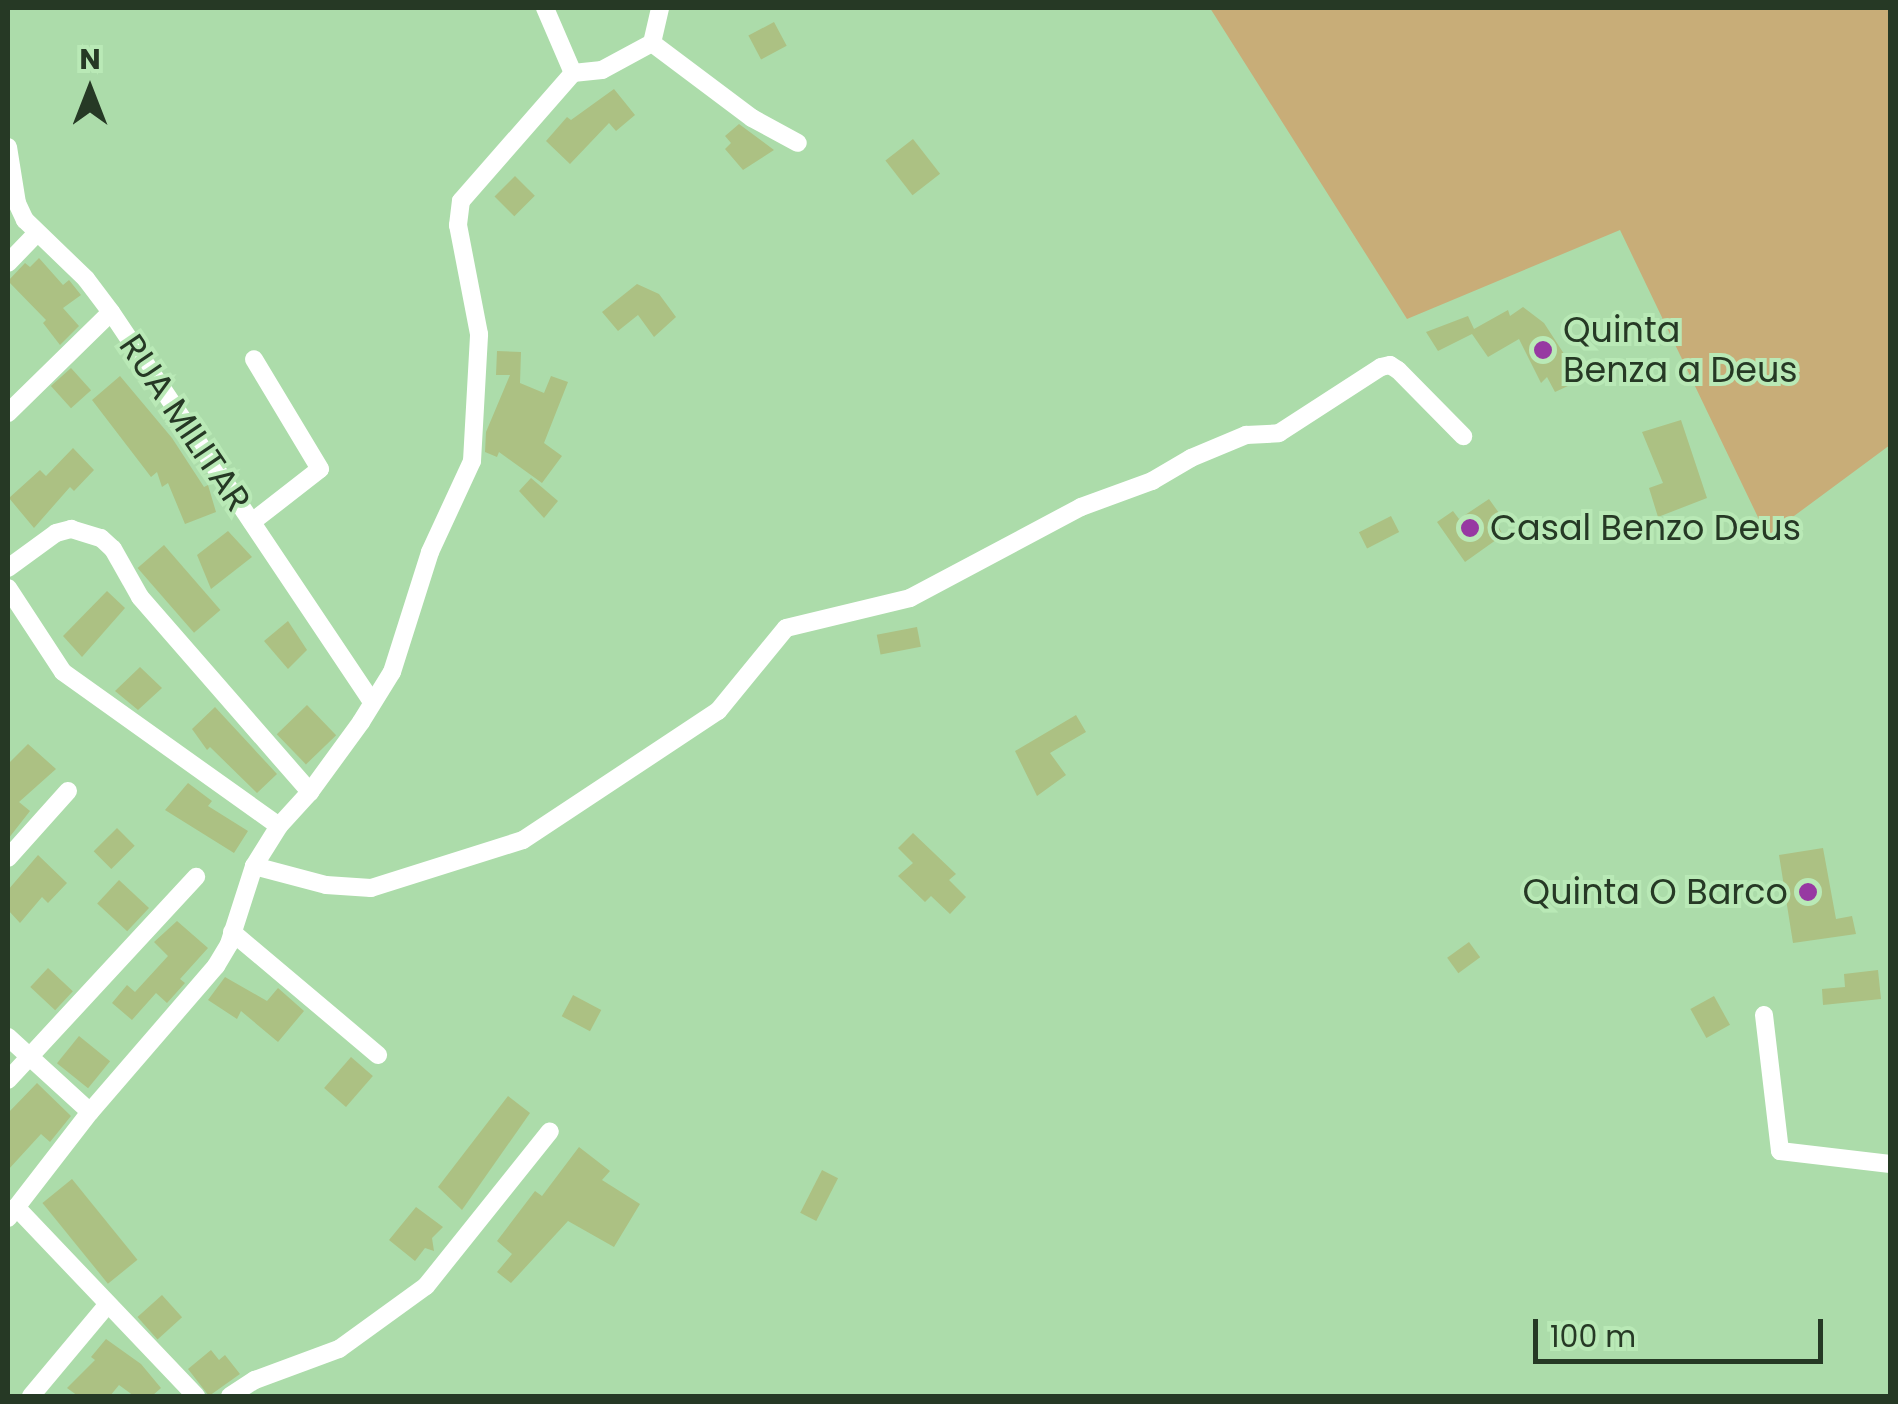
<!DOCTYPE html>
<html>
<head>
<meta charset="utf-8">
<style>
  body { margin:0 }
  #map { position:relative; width:1898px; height:1404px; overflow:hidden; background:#acdcaa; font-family:Poppins,sans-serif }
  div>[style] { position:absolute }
  .green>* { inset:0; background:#c8ad78 }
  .building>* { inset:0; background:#acc183; transform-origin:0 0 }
  .minor>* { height:18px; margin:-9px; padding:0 9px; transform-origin:9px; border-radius:9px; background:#fff }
  .dots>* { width:28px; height:28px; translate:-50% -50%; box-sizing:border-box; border:5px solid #b9e9b6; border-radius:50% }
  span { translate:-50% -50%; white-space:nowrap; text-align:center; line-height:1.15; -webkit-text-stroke:8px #b9e9b6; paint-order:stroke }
  .poi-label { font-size:35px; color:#263925 }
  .left { translate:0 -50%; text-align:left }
  .right { translate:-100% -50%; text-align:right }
  .street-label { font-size:35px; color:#263925 }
  .frame { position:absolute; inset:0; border:10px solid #263925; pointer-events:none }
  .north { position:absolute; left:40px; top:40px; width:100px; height:100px; -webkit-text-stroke:8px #b9e9b6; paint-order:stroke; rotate:0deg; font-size:28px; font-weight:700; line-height:40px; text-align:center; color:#263925 }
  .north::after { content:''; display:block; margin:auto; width:35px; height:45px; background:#263925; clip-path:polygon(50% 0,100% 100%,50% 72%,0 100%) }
  .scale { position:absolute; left:1533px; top:1319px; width:290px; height:45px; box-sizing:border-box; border:5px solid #263925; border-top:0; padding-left:12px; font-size:30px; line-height:35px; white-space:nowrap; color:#263925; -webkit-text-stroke:8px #b9e9b6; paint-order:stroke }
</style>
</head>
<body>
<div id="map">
  <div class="green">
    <div style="clip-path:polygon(1210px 8px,1890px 8px,1890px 445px,1767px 536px,1620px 230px,1407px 319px)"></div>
  </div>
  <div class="building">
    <div style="left:774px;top:22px;width:27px;height:29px;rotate:62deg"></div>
    <div style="clip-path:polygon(614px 89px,635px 115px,616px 131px,609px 123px,570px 164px,546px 141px,567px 117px,571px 120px)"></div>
    <div style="clip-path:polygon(739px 124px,774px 150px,743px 170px,725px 149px,731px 143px,725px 136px)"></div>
    <div style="left:913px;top:139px;width:44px;height:35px;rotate:52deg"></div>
    <div style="left:515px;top:176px;width:28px;height:29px;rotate:45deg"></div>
    <div style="clip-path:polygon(39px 258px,63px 285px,69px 280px,81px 295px,63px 308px,79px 326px,60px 345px,43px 323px,46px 320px,8px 281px,25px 263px,30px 267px)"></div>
    <div style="clip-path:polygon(637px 284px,659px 294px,676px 317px,654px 337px,638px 315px,618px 331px,602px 312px)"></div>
    <div style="clip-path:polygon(1523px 307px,1544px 323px,1581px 380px,1555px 392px,1547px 377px,1541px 383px,1519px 339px,1488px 357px,1472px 334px,1438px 351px,1426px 332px,1468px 316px,1474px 329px,1508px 310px,1510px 316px)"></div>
    <div style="clip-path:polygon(497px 351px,521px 352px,520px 383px,544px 393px,551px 376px,568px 382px,544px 443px,562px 456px,542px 483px,499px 452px,497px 457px,485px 452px,486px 432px,510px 375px,496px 375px)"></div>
    <div style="left:71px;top:368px;width:30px;height:27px;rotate:48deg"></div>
    <div style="clip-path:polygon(120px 376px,172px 438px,204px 487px,208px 485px,216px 512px,185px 524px,168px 483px,162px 487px,157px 472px,151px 477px,92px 400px)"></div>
    <div style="clip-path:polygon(1681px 420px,1707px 498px,1658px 517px,1649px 488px,1663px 483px,1642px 432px)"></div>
    <div style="clip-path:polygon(73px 448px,94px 470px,74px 491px,70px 487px,34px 528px,9px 498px,40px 470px,46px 476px)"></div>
    <div style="clip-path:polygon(531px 478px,558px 501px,544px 518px,519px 491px)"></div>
    <div style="clip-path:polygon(1489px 499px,1499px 513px,1493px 517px,1503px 535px,1465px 562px,1437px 522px,1453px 511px,1459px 519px)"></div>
    <div style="left:1391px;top:516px;width:18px;height:36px;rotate:63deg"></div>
    <div style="clip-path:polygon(228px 531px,252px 557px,211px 589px,197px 555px)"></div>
    <div style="left:164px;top:545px;width:86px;height:35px;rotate:49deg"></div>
    <div style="clip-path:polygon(107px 591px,125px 608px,82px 657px,63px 636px)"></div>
    <div style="clip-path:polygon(288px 621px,307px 650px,288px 669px,264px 641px)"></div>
    <div style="left:917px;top:627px;width:20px;height:41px;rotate:79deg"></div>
    <div style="clip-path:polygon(140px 667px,162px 688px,138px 710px,115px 691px)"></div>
    <div style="left:307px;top:705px;width:42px;height:42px;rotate:46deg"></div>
    <div style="clip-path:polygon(215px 707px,277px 774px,257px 793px,210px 747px,207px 750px,192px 729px)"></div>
    <div style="clip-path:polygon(1076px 715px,1086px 732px,1050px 753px,1066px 775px,1037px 796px,1015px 751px)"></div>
    <div style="clip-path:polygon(28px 744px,56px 769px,19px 802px,30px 811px,8px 839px,8px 764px)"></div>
    <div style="clip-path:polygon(188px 783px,212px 801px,208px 806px,248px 831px,234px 853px,165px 810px)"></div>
    <div style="left:117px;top:828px;width:25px;height:33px;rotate:45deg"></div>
    <div style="clip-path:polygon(913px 833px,956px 874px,949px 880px,966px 897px,950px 914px,931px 896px,925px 902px,898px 876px,913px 863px,898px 848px)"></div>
    <div style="clip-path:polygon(1823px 848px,1836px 919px,1852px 916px,1856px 934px,1793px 943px,1779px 855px)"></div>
    <div style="clip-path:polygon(38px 855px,67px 883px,48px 903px,42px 897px,20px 923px,8px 910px,8px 890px)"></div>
    <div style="left:119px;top:880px;width:41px;height:32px;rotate:43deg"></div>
    <div style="clip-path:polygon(177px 921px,208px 948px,180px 979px,185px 983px,167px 1003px,156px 993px,132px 1020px,112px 1003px,127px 985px,135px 992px,168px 956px,154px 942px)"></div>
    <div style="left:1469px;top:942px;width:19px;height:27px;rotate:54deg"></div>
    <div style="left:48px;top:968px;width:34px;height:26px;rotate:43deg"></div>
    <div style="clip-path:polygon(1878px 970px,1881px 999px,1823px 1005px,1822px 989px,1845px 987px,1844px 974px)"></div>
    <div style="clip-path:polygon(225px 977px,267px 1001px,278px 988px,304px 1011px,278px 1042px,241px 1011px,237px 1019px,208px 1000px)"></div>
    <div style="left:573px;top:995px;width:32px;height:24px;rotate:28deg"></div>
    <div style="left:1714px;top:996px;width:33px;height:27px;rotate:61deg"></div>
    <div style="left:79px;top:1036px;width:40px;height:35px;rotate:39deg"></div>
    <div style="left:351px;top:1057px;width:29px;height:41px;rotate:41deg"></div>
    <div style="clip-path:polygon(37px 1083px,71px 1116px,50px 1142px,41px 1134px,8px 1170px,8px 1113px)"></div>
    <div style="clip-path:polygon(508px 1096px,530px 1113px,462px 1210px,438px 1187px)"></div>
    <div style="clip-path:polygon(579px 1147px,610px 1171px,602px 1180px,640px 1204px,614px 1247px,568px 1221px,511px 1283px,497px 1272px,512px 1254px,497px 1241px,535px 1191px,542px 1196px)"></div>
    <div style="left:822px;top:1170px;width:18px;height:48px;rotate:27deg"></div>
    <div style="left:72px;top:1179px;width:104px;height:38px;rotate:51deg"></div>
    <div style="clip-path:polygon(416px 1207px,443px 1227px,432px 1238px,434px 1251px,425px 1248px,415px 1261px,389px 1240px)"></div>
    <div style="left:162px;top:1295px;width:30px;height:33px;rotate:48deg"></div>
    <div style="clip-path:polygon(106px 1339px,141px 1364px,161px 1388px,152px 1396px,134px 1396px,119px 1385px,110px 1396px,78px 1396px,67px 1388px,95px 1360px,91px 1357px)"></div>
    <div style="clip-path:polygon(211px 1350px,219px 1360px,225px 1355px,240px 1374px,209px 1396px,188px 1369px)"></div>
  </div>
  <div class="minor">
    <div style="left:545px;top:8px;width:71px;rotate:66.7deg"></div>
    <div style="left:652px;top:43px;width:125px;rotate:36.9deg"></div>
    <div style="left:752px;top:118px;width:52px;rotate:28.5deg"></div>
    <div style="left:573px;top:73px;width:29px;rotate:-6deg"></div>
    <div style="left:602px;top:70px;width:57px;rotate:-28.4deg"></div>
    <div style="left:652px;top:43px;width:36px;rotate:-77deg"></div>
    <div style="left:8px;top:147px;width:57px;rotate:80.9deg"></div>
    <div style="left:17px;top:203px;width:19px;rotate:65deg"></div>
    <div style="left:25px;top:220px;width:85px;rotate:44deg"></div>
    <div style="left:86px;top:279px;width:41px;rotate:52.9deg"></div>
    <div style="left:111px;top:312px;width:469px;rotate:56.2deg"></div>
    <div style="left:8px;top:263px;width:42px;rotate:-46deg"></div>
    <div style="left:8px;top:413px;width:144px;rotate:-44.4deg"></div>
    <div style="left:252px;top:522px;width:86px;rotate:-37.9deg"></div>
    <div style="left:320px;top:469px;width:128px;rotate:-121deg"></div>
    <div style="left:8px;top:568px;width:59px;rotate:-36.1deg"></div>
    <div style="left:56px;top:533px;width:16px;rotate:-15deg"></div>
    <div style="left:71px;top:529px;width:31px;rotate:17deg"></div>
    <div style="left:101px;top:538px;width:16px;rotate:43deg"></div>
    <div style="left:113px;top:549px;width:55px;rotate:60.6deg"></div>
    <div style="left:140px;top:597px;width:259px;rotate:48.9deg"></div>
    <div style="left:8px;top:588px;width:100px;rotate:56.8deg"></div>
    <div style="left:63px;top:672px;width:265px;rotate:35.5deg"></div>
    <div style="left:8px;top:858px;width:90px;rotate:-48.2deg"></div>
    <div style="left:254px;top:866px;width:74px;rotate:14.8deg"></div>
    <div style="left:326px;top:885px;width:45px;rotate:3.8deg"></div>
    <div style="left:371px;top:888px;width:159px;rotate:-17.5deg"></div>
    <div style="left:523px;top:840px;width:234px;rotate:-33.5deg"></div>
    <div style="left:718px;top:711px;width:107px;rotate:-50.7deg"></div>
    <div style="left:786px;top:628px;width:128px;rotate:-13.6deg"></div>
    <div style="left:910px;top:598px;width:194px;rotate:-28deg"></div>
    <div style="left:1081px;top:507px;width:76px;rotate:-20.1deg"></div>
    <div style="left:1152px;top:481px;width:45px;rotate:-30.5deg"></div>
    <div style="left:1191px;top:458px;width:60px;rotate:-22.7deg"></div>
    <div style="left:1246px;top:435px;width:33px;rotate:-3deg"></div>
    <div style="left:1279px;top:433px;width:121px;rotate:-32.9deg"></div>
    <div style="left:1381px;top:367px;width:9px;rotate:-13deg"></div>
    <div style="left:1390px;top:365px;width:9px;rotate:32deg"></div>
    <div style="left:1398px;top:370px;width:93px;rotate:45.4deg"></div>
    <div style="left:232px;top:932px;width:191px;rotate:40.1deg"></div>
    <div style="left:1764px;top:1015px;width:137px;rotate:83.3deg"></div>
    <div style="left:1780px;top:1151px;width:111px;rotate:6.7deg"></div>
    <div style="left:8px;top:1037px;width:111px;rotate:42.4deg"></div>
    <div style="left:8px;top:1080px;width:277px;rotate:-47.2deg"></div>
    <div style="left:16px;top:1207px;width:261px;rotate:46.4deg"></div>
    <div style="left:8px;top:1218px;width:134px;rotate:-52.3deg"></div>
    <div style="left:90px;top:1112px;width:193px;rotate:-49.2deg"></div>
    <div style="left:216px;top:966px;width:26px;rotate:-59deg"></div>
    <div style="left:229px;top:944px;width:82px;rotate:-72.2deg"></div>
    <div style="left:254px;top:866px;width:47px;rotate:-58deg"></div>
    <div style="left:279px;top:826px;width:46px;rotate:-47.6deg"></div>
    <div style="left:310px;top:792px;width:87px;rotate:-53.9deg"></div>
    <div style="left:361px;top:722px;width:59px;rotate:-58.2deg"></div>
    <div style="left:392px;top:672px;width:126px;rotate:-72.4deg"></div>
    <div style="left:430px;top:552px;width:100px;rotate:-65.2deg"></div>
    <div style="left:472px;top:461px;width:127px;rotate:-86.8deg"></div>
    <div style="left:479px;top:334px;width:111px;rotate:-100.9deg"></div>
    <div style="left:458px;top:225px;width:24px;rotate:-83deg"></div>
    <div style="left:461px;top:201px;width:170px;rotate:-48.8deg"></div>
    <div style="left:31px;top:1396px;width:119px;rotate:-50.1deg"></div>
    <div style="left:230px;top:1396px;width:30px;rotate:-33deg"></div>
    <div style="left:255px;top:1380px;width:90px;rotate:-20.3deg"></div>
    <div style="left:339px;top:1349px;width:107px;rotate:-35.9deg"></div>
    <div style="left:426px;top:1286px;width:198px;rotate:-51.3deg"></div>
  </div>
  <div class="dots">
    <div style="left:1543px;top:350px;background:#9739a2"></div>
    <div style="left:1470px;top:528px;background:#9739a2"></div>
    <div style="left:1808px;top:892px;background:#9739a2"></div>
  </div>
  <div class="poi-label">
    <span class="left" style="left:1563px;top:350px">Quinta<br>Benza a Deus</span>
    <span class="left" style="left:1490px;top:528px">Casal Benzo Deus</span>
    <span class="right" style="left:1788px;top:892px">Quinta O Barco</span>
  </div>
  <div class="street-label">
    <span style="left:185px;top:423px;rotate:56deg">RUA MILITAR</span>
  </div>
  <div class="frame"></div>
  <div class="north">N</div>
  <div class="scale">100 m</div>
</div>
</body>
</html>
